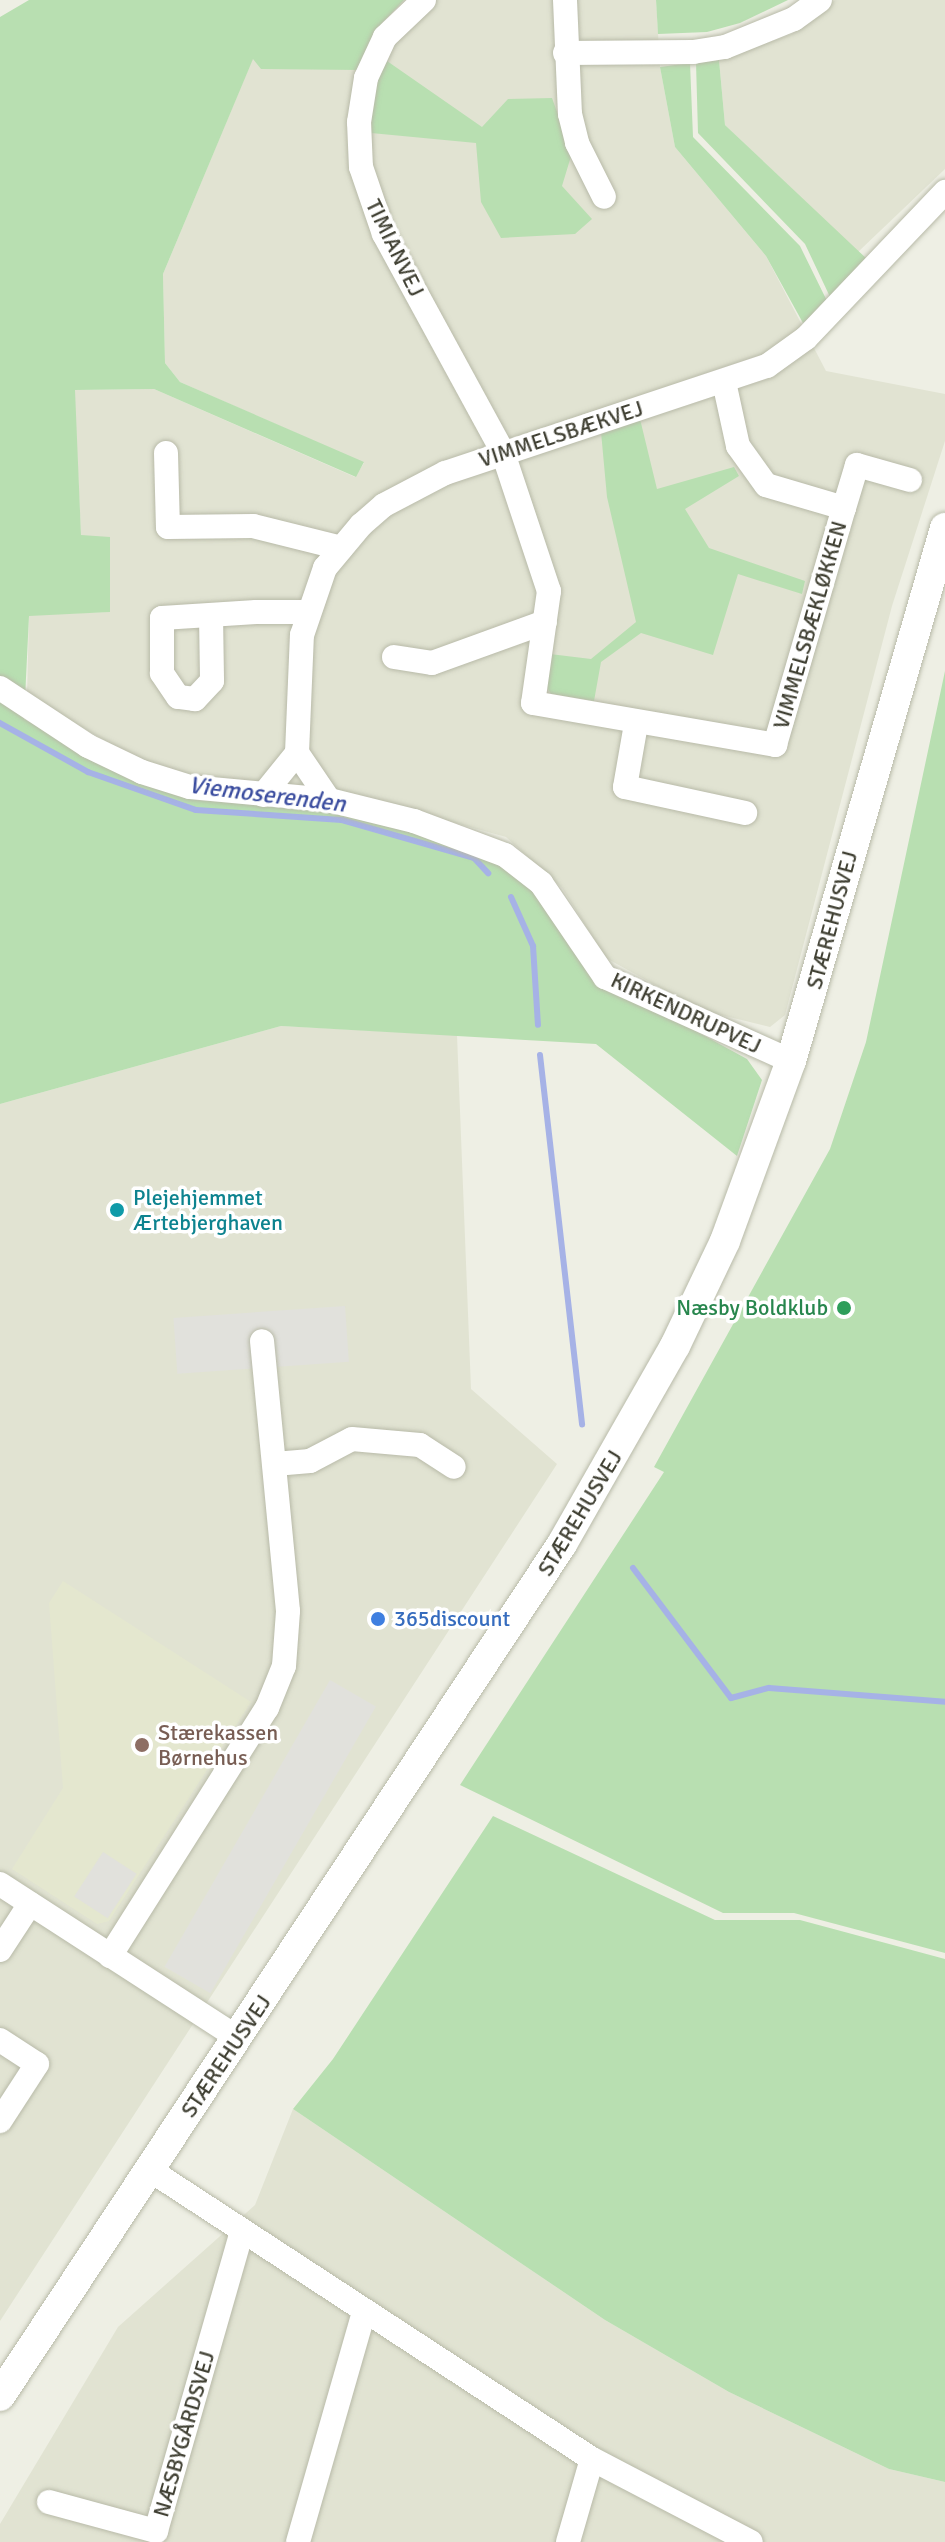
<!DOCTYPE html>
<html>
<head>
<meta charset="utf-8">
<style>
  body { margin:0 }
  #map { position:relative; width:945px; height:2542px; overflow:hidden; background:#eeefe4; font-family:Signika,sans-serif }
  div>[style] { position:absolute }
  .residential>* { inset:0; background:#e1e3d2 }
  .education>* { inset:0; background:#e4e7cf }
  .green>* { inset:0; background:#b8dfb1 }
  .parking>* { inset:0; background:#e1e1dc; transform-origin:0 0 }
  .stream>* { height:6px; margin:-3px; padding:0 3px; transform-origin:3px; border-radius:3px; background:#a6b2e6 }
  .roads { filter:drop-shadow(0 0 2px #b8baa8) drop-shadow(0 0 2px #b8baa8) }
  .minor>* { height:24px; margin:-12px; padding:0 12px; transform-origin:12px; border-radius:12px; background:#fff }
  .tertiary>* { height:30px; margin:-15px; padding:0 15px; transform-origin:15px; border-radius:15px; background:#fff }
  .dots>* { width:22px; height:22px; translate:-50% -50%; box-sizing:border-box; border:4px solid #fff; border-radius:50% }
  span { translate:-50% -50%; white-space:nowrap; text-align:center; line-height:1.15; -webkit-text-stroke:7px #fff; paint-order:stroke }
  .street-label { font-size:22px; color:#414134 }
  .culture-label { font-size:22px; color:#0d838f }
  .left { translate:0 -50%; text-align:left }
  .leisure-label { font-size:22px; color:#27864d }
  .right { translate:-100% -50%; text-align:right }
  .shop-label { font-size:22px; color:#366cbe }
  .education-label { font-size:22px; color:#785e54 }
  .water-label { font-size:24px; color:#3b4d9f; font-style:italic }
</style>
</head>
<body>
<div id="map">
  <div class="residential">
    <div style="clip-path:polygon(404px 0,656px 0,660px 67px,675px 147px,766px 256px,826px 371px,945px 394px,945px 441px,892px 606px,785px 1015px,770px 1027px,701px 1010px,606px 958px,562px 888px,506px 837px,358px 796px,183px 775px,141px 761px,27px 696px,29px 615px,109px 612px,81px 535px,74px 390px,154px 389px,355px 477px,364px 463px,180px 382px,165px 363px,163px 274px,253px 58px,359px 70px,382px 23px)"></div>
    <div style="clip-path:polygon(835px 0,945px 0,945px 169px,858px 252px,725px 125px,719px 60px,792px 34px)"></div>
    <div style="clip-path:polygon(281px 1026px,457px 1035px,471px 1389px,557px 1464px,0 2321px,0 1104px)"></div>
    <div style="clip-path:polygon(293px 2109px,605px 2320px,729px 2392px,889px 2469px,945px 2482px,945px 2542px,0 2542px,0 2524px,118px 2327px,255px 2205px)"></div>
  </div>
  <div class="education">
    <div style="clip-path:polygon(63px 1581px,251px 1702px,109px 1921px,97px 1924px,12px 1869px,63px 1788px,49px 1603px)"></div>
  </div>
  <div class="green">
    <div style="clip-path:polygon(29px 0,404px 0,382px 23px,359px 70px,261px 69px,253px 59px,163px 274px,165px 363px,180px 382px,364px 462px,356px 477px,154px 389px,75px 390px,81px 535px,110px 537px,110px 612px,29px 616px,24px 719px,133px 780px,196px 800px,338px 810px,436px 834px,512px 871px,537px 891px,571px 949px,595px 976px,747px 1059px,762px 1080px,737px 1156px,596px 1044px,281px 1026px,0 1104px,0 17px)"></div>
    <div style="clip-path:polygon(656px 0,788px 0,740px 23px,707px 32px,658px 34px)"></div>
    <div style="clip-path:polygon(719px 60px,725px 125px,868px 260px,831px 299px,805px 244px,698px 133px,696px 63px)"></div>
    <div style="clip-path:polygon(387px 61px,482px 127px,508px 99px,552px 98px,572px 153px,562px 186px,592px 219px,575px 234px,501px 238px,481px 202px,476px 143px,371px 133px,373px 86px)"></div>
    <div style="clip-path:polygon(690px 63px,693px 137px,800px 246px,828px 303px,803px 323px,766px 256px,675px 147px,660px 67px)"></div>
    <div style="clip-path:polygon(640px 419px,657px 489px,734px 467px,739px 476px,685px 509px,709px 548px,805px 581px,802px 594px,738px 574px,713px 655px,641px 633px,601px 662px,594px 701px,551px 694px,544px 682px,550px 654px,591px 659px,636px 622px,607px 497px,601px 432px)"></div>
    <div style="clip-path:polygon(945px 671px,945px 1953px,794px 1913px,723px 1913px,460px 1785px,664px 1472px,654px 1467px,830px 1149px,866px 1042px)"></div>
    <div style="clip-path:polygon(493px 1816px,715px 1920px,800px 1920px,945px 1959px,945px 2482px,889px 2469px,729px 2392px,605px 2320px,293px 2109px,333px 2059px)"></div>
  </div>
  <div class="parking">
    <div style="left:345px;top:1306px;width:56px;height:172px;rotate:86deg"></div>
    <div style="left:330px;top:1680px;width:53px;height:331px;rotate:30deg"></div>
    <div style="left:103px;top:1852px;width:40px;height:53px;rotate:33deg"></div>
  </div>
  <div class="stream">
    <div style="left:0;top:723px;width:101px;rotate:29.1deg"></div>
    <div style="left:88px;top:772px;width:114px;rotate:19.4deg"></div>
    <div style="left:196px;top:810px;width:146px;rotate:3.9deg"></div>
    <div style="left:342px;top:820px;width:137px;rotate:16.1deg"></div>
    <div style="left:474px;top:858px;width:21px;rotate:47deg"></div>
    <div style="left:511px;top:897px;width:54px;rotate:65.8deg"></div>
    <div style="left:533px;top:946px;width:79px;rotate:86.4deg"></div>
    <div style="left:540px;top:1055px;width:372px;rotate:83.5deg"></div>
    <div style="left:633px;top:1568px;width:163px;rotate:53deg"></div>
    <div style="left:731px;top:1698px;width:39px;rotate:-15deg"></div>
    <div style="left:769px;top:1688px;width:177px;rotate:4.5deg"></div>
  </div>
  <div class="roads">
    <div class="minor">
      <div style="left:424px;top:0;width:54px;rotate:136.5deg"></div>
      <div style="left:385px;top:37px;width:45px;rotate:114.9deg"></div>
      <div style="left:366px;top:78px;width:45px;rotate:99deg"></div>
      <div style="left:359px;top:122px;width:45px;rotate:87.5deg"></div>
      <div style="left:361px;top:167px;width:71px;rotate:71.1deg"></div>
      <div style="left:384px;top:234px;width:246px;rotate:61.4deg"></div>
      <div style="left:502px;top:450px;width:149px;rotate:71.6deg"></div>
      <div style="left:549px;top:591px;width:113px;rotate:98.1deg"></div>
      <div style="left:533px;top:703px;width:246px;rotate:9.8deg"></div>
      <div style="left:775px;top:745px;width:247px;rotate:-73.8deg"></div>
      <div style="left:844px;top:508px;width:81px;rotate:-163.6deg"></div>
      <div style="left:766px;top:485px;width:48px;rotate:-125.7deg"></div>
      <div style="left:738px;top:446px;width:66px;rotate:-102.3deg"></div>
      <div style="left:565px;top:0;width:114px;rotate:87.5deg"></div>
      <div style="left:570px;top:114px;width:30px;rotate:76deg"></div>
      <div style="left:577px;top:143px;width:60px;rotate:63.4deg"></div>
      <div style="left:565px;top:53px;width:128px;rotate:-0.4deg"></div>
      <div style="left:693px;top:52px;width:32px;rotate:-9deg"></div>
      <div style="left:725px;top:47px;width:74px;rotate:-22.1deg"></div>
      <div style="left:794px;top:19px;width:32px;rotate:-36deg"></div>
      <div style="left:166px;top:453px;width:74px;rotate:88.5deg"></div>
      <div style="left:168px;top:527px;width:85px;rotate:-0.7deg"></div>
      <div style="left:253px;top:526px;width:91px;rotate:14deg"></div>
      <div style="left:844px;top:508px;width:45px;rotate:-73.2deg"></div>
      <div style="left:857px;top:465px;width:55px;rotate:15.8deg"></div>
      <div style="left:211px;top:615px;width:66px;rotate:89.1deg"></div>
      <div style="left:212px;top:681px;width:25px;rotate:133deg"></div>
      <div style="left:195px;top:699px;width:17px;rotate:-173deg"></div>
      <div style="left:178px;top:697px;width:29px;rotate:-124deg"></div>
      <div style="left:162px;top:673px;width:55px;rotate:-90deg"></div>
      <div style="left:162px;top:618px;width:94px;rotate:-3.7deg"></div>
      <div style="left:256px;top:612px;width:51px"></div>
      <div style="left:394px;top:657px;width:38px;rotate:9deg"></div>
      <div style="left:432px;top:663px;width:120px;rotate:-19.9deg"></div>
      <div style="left:0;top:688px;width:105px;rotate:33.4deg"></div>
      <div style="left:88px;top:746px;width:60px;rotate:25.7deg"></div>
      <div style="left:142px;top:772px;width:50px;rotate:17.4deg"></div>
      <div style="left:190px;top:787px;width:140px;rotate:5.3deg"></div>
      <div style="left:329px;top:800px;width:88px;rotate:13.9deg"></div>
      <div style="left:414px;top:821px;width:97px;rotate:20.5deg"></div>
      <div style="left:505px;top:855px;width:46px;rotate:37.9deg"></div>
      <div style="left:541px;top:883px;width:114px;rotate:55.8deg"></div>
      <div style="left:605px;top:977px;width:204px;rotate:24.3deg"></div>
      <div style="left:636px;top:724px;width:64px;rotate:99.9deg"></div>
      <div style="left:625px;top:787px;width:123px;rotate:12.2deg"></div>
      <div style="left:263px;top:795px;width:54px;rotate:-51deg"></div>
      <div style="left:329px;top:800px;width:57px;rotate:-124.2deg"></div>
      <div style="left:297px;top:753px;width:118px;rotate:-87.6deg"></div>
      <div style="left:302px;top:635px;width:71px;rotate:-71.1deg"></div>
      <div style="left:325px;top:568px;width:56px;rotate:-50.1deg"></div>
      <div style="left:361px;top:525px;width:30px;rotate:-41deg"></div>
      <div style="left:384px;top:505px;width:69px;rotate:-27.7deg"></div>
      <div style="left:445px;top:473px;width:339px;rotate:-18.4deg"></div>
      <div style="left:767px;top:366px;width:48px;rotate:-35.7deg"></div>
      <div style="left:806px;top:338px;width:202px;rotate:-46.4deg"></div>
      <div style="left:275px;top:1464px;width:35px;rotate:-5deg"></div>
      <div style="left:310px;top:1461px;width:47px;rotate:-27.6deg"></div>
      <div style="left:352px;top:1439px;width:68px;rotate:5deg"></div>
      <div style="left:420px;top:1445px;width:40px;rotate:32.9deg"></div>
      <div style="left:0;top:1884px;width:283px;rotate:32.9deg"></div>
      <div style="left:0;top:1950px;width:55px;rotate:-56.9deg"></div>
      <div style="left:110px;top:1956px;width:294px;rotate:-57.7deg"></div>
      <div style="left:267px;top:1708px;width:45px;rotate:-68deg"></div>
      <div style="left:284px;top:1666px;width:55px;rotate:-85.8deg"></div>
      <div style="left:288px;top:1611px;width:271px;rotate:-95.5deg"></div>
      <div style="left:0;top:2040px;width:44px;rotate:33deg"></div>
      <div style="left:37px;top:2064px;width:68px;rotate:123deg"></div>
      <div style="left:150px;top:2170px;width:528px;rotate:33.18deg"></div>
      <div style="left:592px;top:2459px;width:179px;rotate:27.6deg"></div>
      <div style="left:49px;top:2502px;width:111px;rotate:15.2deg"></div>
      <div style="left:156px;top:2531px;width:312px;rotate:-74deg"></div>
      <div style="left:298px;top:2542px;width:239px;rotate:-74deg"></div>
      <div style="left:568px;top:2542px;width:86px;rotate:-73.9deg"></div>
    </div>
    <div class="tertiary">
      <div style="left:0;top:2396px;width:1021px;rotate:-56.59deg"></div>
      <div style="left:562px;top:1544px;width:228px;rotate:-60.3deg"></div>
      <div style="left:675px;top:1346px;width:116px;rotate:-64.5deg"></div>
      <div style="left:725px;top:1241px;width:192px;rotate:-69.9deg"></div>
      <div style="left:791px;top:1061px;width:555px;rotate:-73.88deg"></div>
    </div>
  </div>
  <div class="dots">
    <div style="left:117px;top:1210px;background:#0f9aa8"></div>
    <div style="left:844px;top:1308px;background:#2e9e5b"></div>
    <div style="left:378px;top:1619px;background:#3f7fe0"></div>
    <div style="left:142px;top:1745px;background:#8d6e63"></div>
  </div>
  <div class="street-label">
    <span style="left:395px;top:248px;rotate:64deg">TIMIANVEJ</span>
    <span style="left:561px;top:434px;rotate:-18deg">VIMMELSBÆKVEJ</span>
    <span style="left:810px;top:625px;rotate:-74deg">VIMMELSBÆKLØKKEN</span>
    <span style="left:832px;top:920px;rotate:-75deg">STÆREHUSVEJ</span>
    <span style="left:686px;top:1013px;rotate:25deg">KIRKENDRUPVEJ</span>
    <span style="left:580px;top:1513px;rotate:-59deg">STÆREHUSVEJ</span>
    <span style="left:226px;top:2056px;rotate:-56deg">STÆREHUSVEJ</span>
    <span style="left:184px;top:2434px;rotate:-74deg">NÆSBYGÅRDSVEJ</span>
  </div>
  <div class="culture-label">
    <span class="left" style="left:133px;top:1210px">Plejehjemmet<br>Ærtebjerghaven</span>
  </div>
  <div class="leisure-label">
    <span class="right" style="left:828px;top:1308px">Næsby Boldklub</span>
  </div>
  <div class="shop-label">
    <span class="left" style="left:394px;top:1619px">365discount</span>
  </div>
  <div class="education-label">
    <span class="left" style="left:158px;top:1745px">Stærekassen<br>Børnehus</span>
  </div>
  <div class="water-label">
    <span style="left:267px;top:795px;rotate:7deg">Viemoserenden</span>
  </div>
</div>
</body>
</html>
